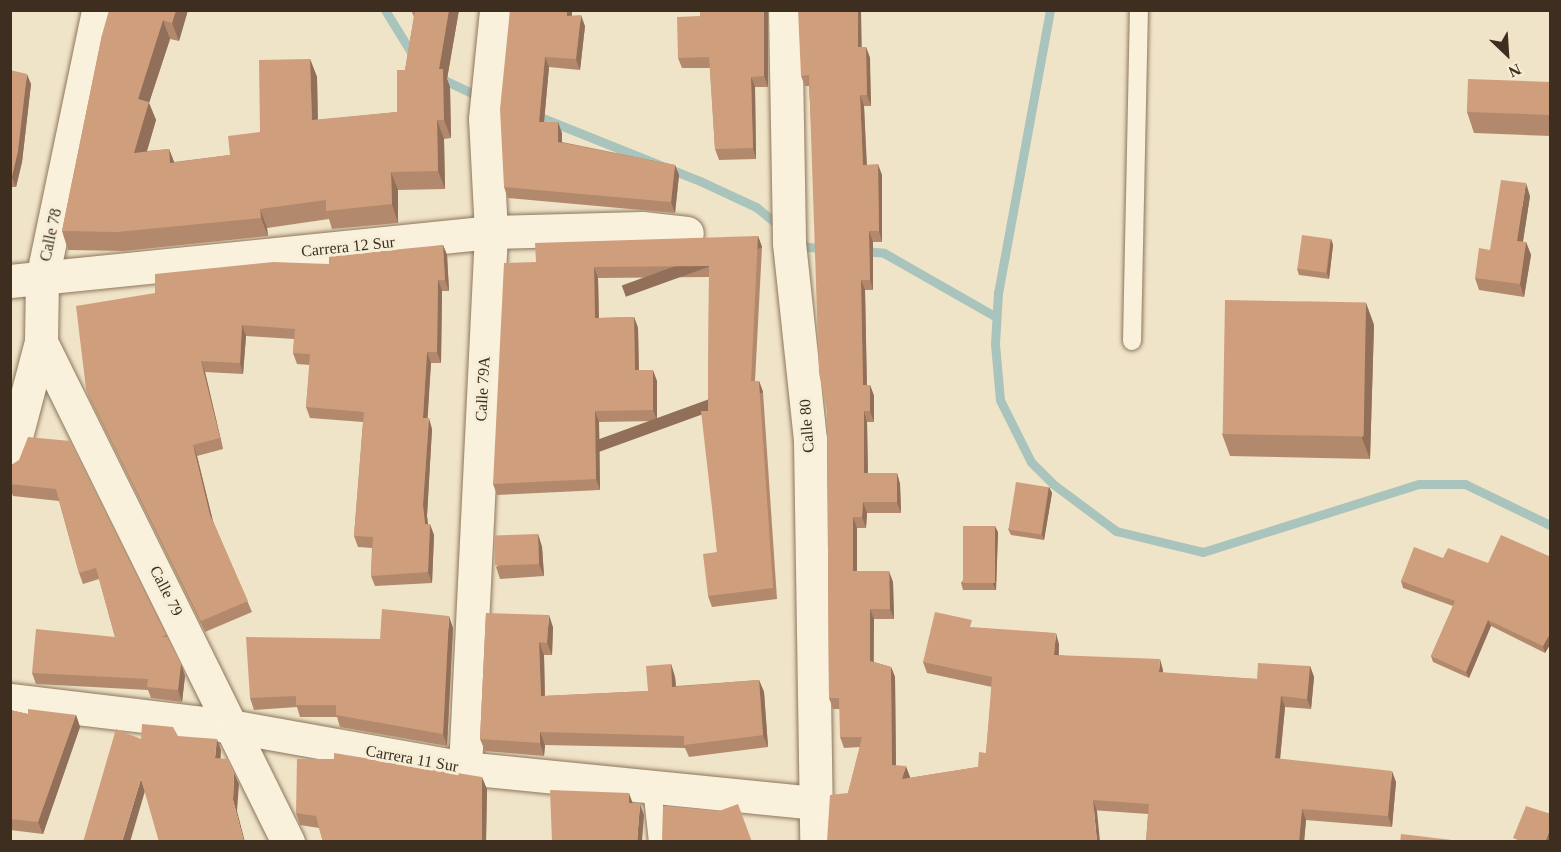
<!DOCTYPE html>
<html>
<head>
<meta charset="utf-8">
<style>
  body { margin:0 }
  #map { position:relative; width:1561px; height:852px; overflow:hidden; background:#f0e4c8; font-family:Georgia,serif }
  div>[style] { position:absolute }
  .stream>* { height:9px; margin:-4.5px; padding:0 4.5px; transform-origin:4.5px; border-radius:4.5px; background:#a9c4bc }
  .roads { filter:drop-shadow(0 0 2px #8d765c) drop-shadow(0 0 2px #8d765c) }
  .service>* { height:18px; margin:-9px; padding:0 9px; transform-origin:9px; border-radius:9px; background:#faf1dc }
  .minor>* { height:33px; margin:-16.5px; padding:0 16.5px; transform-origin:16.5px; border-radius:16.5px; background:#faf1dc }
  .wall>* { inset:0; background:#b2896c }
  .shaded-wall>* { inset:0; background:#916f58; transform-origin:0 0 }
  .building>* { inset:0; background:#cf9f7d; transform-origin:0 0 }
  span { translate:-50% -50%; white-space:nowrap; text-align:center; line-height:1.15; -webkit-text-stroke:6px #f7eed8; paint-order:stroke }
  .street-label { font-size:16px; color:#3d2e20 }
  .frame { position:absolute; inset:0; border:12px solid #3d2e20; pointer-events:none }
  .north { position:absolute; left:1477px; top:24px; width:60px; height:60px; -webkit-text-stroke:4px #f7eed8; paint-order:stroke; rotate:155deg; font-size:16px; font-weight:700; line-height:24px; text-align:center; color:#3d2e20 }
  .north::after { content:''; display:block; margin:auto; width:21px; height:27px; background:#3d2e20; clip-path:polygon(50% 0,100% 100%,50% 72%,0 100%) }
</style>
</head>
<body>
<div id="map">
  <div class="stream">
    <div style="left:385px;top:10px;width:55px;rotate:58.3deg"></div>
    <div style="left:1050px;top:10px;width:287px;rotate:100.4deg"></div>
    <div style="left:998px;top:292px;width:52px;rotate:93.3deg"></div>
    <div style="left:995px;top:344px;width:56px;rotate:84.9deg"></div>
    <div style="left:1000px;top:400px;width:69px;rotate:63.4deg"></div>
    <div style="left:1031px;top:462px;width:31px;rotate:45deg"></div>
    <div style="left:1053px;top:484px;width:79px;rotate:36.7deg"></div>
    <div style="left:1116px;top:531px;width:89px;rotate:13.6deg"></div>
    <div style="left:1203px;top:552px;width:226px;rotate:-17.5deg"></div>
    <div style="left:1419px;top:484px;width:46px"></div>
    <div style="left:1465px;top:484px;width:94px;rotate:25.8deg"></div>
    <div style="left:438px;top:77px;width:49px;rotate:25.5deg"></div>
    <div style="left:535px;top:115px;width:178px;rotate:21.8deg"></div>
    <div style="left:700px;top:181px;width:62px;rotate:24.9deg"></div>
    <div style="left:756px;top:207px;width:32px;rotate:39deg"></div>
    <div style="left:797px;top:239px;width:13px;rotate:39deg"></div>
    <div style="left:807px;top:247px;width:18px;rotate:3deg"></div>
    <div style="left:863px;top:251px;width:21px;rotate:5deg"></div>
    <div style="left:884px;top:253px;width:129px;rotate:29.7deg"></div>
  </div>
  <div class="roads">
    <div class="service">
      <div style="left:1132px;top:341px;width:331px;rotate:-88.8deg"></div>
      <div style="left:652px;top:788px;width:54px;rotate:83.7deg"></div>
    </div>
    <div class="minor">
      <div style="left:785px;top:10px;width:233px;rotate:89deg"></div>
      <div style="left:789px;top:243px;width:198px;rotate:83.9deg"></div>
      <div style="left:810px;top:440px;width:402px;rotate:89.1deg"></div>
      <div style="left:10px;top:281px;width:483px;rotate:-5.8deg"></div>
      <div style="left:491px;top:232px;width:151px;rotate:-1.5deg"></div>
      <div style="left:642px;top:228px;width:45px;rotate:6.3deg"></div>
      <div style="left:41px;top:342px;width:558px;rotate:63.71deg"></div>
      <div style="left:10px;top:459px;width:121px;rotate:-75.2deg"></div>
      <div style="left:41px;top:342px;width:63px;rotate:-89.1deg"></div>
      <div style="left:42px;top:279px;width:275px;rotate:-78.2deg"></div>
      <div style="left:10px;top:700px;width:227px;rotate:6.8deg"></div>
      <div style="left:235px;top:727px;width:234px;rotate:10.1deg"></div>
      <div style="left:465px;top:768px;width:352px;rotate:5.7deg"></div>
      <div style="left:465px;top:768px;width:537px;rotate:-87.22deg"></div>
      <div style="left:491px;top:232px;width:113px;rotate:-93deg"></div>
      <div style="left:485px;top:119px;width:110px;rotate:-84.2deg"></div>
    </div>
  </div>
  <div class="wall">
    <div style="clip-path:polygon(188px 10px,179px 41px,170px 39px,149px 103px,156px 120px,147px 151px,169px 149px,174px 162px,230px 155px,260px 132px,310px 59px,317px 77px,318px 120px,397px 112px,405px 70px,414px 17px,411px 10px,459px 10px,447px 79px,450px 87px,451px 138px,444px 139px,445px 189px,398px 190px,398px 223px,332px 229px,329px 219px,267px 228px,268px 236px,124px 251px,68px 250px,62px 231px,102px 35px)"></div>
    <div style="clip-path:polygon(510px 10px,572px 10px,572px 16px,585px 26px,580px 70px,549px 67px,544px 122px,562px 133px,562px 142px,675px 165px,679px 175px,675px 213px,508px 198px,504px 187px)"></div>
    <div style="clip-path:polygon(700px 10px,768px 10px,768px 87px,755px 87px,756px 159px,719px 160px,715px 149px,710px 68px,682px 68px,678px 58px,700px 16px)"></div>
    <div style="clip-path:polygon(862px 47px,866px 47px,870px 58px,870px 74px,871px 106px,864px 106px,867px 165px,882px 175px,882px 242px,873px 242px,873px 290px,865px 290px,867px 385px,870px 385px,874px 396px,874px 422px,867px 422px,868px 473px,897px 473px,900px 484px,901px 513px,867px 513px,866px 528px,857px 528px,857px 571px,893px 582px,894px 619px,874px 619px,874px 662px,891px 667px,895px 677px,896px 765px,910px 777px,909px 778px,978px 767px,986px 753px,992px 687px,927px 673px,923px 662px,974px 628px,1059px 644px,1059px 655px,1163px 670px,1163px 673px,1257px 679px,1310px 666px,1314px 677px,1311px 709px,1285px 707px,1280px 759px,1396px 782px,1392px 827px,1306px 820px,1304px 842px,1146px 842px,1148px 814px,848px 793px,860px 747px,844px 748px,840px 737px,840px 709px,833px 709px,829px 698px,827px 411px,809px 86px,805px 86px,801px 76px)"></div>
    <div style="clip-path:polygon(10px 70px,31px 84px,22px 162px,16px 187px,10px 187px)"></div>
    <div style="clip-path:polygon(1551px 82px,1551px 136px,1474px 133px,1467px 112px)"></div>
    <div style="clip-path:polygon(1530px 196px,1523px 242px,1526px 242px,1531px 255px,1524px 297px,1479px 290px,1475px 278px,1490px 250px)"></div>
    <div style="clip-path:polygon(758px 236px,762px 247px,755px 381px,759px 381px,763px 392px,777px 599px,712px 607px,708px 596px,717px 552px,708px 411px,709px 277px,598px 278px,599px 318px,634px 317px,638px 328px,639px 370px,657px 381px,657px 421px,599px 422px,600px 490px,497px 495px,493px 484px,536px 262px)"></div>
    <div style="clip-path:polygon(1331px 239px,1333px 245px,1329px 279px,1299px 275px,1297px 269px)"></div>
    <div style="clip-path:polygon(443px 245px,447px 255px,449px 291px,442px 291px,441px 363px,431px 363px,427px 418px,432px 429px,427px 516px,428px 524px,434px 535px,432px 583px,375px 586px,371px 576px,372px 548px,358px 547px,354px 536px,363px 422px,310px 418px,306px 407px,310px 365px,297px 364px,293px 353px,294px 339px,246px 336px,243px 374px,205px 372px,223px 449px,197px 456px,213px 521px,252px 612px,205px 632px,90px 399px,86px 389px,329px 264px)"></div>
    <div style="clip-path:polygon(1366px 303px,1374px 325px,1370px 459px,1230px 456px,1222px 434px)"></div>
    <div style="clip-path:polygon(70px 441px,181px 664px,185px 676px,182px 702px,151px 698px,148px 690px,36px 684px,32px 673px,115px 637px,99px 579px,83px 584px,79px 573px,59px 501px,13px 496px,10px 488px,10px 472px)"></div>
    <div style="clip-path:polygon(1049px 487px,1052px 493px,1044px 540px,1011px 535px,1008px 529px)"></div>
    <div style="clip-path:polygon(998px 532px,996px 590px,963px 590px,961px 583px)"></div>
    <div style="clip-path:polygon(538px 534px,542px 547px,544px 576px,500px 579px,496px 567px)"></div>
    <div style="clip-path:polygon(1551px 557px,1551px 643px,1545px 653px,1491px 626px,1469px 678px,1433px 662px,1431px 656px,1453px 606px,1403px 588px,1401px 581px,1443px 558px,1488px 563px)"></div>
    <div style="clip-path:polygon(486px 613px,553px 627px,552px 655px,544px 655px,545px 696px,648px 691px,671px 664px,675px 677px,676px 686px,759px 680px,764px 692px,768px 747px,689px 757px,685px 748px,545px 745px,544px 756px,485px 751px,480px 739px)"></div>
    <div style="clip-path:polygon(453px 628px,447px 746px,340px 727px,337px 717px,300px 717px,297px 707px,254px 710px,250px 698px,380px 639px)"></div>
    <div style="clip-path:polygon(10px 710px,28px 714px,76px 715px,80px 727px,43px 834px,10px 830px)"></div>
    <div style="clip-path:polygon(487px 789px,486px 842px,323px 842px,319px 828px,300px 825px,296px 813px)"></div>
  </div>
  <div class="shaded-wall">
    <div style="clip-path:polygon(176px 10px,188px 10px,179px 41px,172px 23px)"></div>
    <div style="clip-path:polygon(449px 10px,459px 10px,447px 79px,450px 87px,451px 138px,444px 120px,439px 69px)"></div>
    <div style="clip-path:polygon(567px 10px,572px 10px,571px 27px,567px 16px)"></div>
    <div style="clip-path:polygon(764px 10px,768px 10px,768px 87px,764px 76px)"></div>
    <div style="clip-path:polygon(858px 10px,861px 10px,862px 58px,858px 47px)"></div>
    <div style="clip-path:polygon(581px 15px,585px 26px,580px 70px,576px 59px)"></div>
    <div style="clip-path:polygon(163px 20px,170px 39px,149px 103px,156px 120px,141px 171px,134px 153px,138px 99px)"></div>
    <div style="clip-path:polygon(866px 47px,870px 58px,871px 106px,867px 95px)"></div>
    <div style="clip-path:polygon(545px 57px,549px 67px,543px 133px,539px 122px)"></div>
    <div style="clip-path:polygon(310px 59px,317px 77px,318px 138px,312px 120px)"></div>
    <div style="clip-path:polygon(27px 74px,31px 84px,22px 162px,16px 187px,12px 177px)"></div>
    <div style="clip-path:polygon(751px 77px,755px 87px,756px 159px,753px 148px)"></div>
    <div style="clip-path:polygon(860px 95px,864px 106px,867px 175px,863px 165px)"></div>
    <div style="clip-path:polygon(437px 120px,444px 139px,445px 189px,438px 171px)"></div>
    <div style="clip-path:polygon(558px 122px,562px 133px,562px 153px,558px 142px)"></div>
    <div style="clip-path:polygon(169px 149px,176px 167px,170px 163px)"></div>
    <div style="clip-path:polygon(878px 164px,882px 175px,882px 242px,879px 231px)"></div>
    <div style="clip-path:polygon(675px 165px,679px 175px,675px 213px,671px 202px)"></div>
    <div style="clip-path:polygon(391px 172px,398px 190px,398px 223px,392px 204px)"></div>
    <div style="clip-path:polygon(1526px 183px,1530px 196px,1521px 253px,1517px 241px)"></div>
    <div style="clip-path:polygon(260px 209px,267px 228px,268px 236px,261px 218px)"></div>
    <div style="clip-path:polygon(869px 231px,873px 242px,873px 290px,870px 280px)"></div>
    <div style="left:758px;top:236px;width:12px;height:145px;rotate:70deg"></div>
    <div style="clip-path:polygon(1331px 239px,1333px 245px,1329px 279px,1327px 273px)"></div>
    <div style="clip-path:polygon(1526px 242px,1531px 255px,1524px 297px,1520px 284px)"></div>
    <div style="clip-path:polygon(443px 245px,447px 255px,449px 291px,445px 280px)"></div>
    <div style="clip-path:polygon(594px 267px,598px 278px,599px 329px,595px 318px)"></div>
    <div style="clip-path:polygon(438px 280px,442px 291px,441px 363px,437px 352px)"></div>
    <div style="clip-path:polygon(861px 280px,865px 290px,867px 396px,863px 385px)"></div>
    <div style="clip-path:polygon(1366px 303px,1374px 325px,1370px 459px,1362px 438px)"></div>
    <div style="clip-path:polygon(634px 317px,638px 328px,639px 381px,635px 370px)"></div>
    <div style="clip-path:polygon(242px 325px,246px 336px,243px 374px,240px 363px)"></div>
    <div style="clip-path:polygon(427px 352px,431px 363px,427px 428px,423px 418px)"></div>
    <div style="clip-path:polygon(201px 361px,205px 372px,223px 449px,220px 438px)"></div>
    <div style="clip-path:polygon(653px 370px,657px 381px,657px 421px,653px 410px)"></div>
    <div style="left:759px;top:381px;width:12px;height:207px;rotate:70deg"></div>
    <div style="clip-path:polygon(870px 385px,874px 396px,874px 422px,870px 411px)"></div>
    <div style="clip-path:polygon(595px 411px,599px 422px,600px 490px,596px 479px)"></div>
    <div style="clip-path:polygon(864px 411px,867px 422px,868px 483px,864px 473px)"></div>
    <div style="clip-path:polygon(429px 418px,432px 429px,427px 516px,429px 535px,425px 524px,423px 505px)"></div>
    <div style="clip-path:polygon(193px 445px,197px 456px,214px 526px,210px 515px)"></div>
    <div style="clip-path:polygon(897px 473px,900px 484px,901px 513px,897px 502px)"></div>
    <div style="clip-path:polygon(1049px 487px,1052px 493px,1044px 540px,1042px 534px)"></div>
    <div style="clip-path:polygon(863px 502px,867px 513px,866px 528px,862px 517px)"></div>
    <div style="clip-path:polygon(853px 517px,857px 528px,857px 582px,853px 571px)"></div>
    <div style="clip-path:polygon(430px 524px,434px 535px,432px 583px,428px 572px)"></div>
    <div style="clip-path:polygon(995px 526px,998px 532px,996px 590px,993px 584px)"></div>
    <div style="clip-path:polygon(538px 534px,542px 547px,544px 576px,539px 564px)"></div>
    <div style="clip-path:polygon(889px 571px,893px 582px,894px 619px,890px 609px)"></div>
    <div style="clip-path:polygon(870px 609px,874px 619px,873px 672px,870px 661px)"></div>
    <div style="clip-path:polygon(549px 615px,553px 627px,552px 655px,547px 643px)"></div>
    <div style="clip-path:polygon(449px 616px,453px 628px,447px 746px,443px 734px)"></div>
    <div style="clip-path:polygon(1488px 620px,1491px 626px,1469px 678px,1466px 672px)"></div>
    <div style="clip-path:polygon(1551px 632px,1551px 643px,1545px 653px,1543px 646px)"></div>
    <div style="clip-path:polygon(1056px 633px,1059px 644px,1058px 665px,1054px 655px)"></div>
    <div style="clip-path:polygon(539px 642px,544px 655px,545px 709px,541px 696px)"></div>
    <div style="clip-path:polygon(1160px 659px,1163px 670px,1163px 683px,1159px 672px)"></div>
    <div style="clip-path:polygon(181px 664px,185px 676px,182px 702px,178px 690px)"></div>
    <div style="clip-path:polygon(671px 664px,675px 677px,677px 699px,672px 687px)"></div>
    <div style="clip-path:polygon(1310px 666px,1314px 677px,1311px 709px,1307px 699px)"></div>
    <div style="clip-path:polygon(891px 667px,895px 677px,896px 775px,892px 765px)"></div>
    <div style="clip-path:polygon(759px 680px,764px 692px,768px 747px,763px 735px)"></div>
    <div style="clip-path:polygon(1281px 696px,1285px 707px,1279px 769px,1275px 758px)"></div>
    <div style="clip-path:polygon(76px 715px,80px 727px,43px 834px,38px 822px)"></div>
    <div style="clip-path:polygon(540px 732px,545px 745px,544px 756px,540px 743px)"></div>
    <div style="clip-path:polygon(217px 739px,221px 750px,220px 770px,215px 758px)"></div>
    <div style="clip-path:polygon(906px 766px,910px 777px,906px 790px,902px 779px)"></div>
    <div style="clip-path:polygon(1392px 771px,1396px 782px,1392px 827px,1388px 816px)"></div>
    <div style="clip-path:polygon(234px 773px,239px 784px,237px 811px,245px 842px,244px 842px,233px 800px)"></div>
    <div style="clip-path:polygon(482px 777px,487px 789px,486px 842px,483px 842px,482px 840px)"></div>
    <div style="clip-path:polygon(141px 779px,145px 791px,130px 842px,122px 842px)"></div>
    <div style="clip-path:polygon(629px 793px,633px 804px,629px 803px)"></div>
    <div style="clip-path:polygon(1093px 800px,1097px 811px,1100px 842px,1097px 842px)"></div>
    <div style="clip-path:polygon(640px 804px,644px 815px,642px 842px,637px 842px)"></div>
    <div style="clip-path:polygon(1302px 809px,1306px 820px,1304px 842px,1299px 842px)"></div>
    <div style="clip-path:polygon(1551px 826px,1551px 839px,1550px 842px,1545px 842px)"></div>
  </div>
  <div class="building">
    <div style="clip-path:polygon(109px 10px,176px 10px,172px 23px,163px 20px,138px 99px,149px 102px,134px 153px,169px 149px,170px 163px,230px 155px,228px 136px,260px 132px,259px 60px,310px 59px,312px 120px,397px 112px,397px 70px,405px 70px,415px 10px,449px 10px,439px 69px,443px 69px,444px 120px,437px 120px,438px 171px,391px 172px,392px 204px,326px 211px,326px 200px,260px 209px,261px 218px,117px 232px,62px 231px,102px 35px)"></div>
    <div style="clip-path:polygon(510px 10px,567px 10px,567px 16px,581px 15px,576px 59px,545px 57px,539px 122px,558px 122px,558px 142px,675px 165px,671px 202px,504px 187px,500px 109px)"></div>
    <div style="clip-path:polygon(700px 10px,764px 10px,764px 76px,751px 77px,753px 148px,715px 149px,709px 57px,678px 58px,677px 17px,700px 16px)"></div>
    <div style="clip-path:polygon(798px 10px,858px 10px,858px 47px,866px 47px,867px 95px,860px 95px,863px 165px,878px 164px,879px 231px,869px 231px,870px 280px,861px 280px,863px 385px,870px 385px,870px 411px,864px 411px,864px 473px,897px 473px,897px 502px,863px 502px,862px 517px,853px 517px,853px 571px,889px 571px,890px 609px,870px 609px,870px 661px,891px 667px,892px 765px,906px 766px,902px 779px,978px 767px,979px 752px,986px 753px,992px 677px,923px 662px,935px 612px,972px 620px,970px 627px,1056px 633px,1054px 655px,1160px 659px,1159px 672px,1257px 679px,1258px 663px,1310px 666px,1307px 699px,1281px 696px,1275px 758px,1392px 771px,1388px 816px,1302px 809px,1299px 842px,1146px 842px,1149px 804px,1093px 800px,1097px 842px,827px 842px,830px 795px,848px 793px,862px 737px,840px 737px,839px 698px,829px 698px,827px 411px,819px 373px,809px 75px,801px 76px)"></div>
    <div style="clip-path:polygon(10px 70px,27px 74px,18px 151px,12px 177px,10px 177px)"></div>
    <div style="left:1468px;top:79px;width:83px;height:33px;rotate:2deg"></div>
    <div style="clip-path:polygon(1501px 180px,1526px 183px,1517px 241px,1526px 242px,1520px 284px,1475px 278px,1479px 248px,1490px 250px)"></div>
    <div style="left:1302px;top:235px;width:29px;height:34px;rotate:8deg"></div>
    <div style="clip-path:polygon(758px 236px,751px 381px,759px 381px,773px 588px,708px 596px,703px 554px,717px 552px,701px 411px,708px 411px,709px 266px,594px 267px,595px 318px,634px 317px,635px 370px,653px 370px,653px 410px,595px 411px,596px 479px,493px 484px,504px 263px,536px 262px,535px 243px)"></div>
    <div style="clip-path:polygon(443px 245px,445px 280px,438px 280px,437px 352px,427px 352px,423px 418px,429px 418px,423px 505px,425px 524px,430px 524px,428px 572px,371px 576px,373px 537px,354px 536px,364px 412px,306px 407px,310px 354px,293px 353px,295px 329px,242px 325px,240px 363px,201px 361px,220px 438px,193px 445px,210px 515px,248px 601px,201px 621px,86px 389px,76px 306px,155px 293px,155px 274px,273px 262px,329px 264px,329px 256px)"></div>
    <div style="left:1225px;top:300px;width:141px;height:134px;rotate:1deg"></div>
    <div style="clip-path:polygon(28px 437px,70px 441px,166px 635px,161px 637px,167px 637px,181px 664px,178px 690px,147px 687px,148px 679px,32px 673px,36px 629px,115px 637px,96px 568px,79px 573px,56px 489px,10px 484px,11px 465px,19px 460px)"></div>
    <div style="left:1016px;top:482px;width:33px;height:48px;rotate:9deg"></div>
    <div style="left:963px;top:526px;width:32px;height:57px"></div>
    <div style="left:538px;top:534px;width:30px;height:44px;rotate:88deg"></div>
    <div style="clip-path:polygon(1501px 535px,1551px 557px,1551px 632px,1543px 646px,1488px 620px,1466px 672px,1431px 656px,1455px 601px,1401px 581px,1414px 547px,1443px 558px,1448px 548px,1488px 563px)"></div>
    <div style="clip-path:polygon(382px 609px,449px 616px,443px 734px,336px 715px,336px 705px,296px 705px,296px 696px,250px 698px,246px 637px,380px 639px)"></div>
    <div style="clip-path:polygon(486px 613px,549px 615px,547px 643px,539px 642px,541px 696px,648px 691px,646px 666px,671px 664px,672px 687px,759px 680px,763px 735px,684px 745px,684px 736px,540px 732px,540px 743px,480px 739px)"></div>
    <div style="clip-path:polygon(28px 709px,76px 715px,38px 822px,10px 819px,10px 710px,28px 714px)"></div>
    <div style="clip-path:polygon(142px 724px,173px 727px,178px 736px,217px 739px,215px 758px,228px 759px,234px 773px,233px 800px,244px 842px,159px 842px,141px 779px,122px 842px,83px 842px,116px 729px,141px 739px)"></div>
    <div style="clip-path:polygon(334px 753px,482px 777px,482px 840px,461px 840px,461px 842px,323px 842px,316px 816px,296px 813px,297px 759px,334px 759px)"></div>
    <div style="clip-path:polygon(550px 790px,629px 793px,629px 803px,640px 804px,637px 842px,552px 842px)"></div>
    <div style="clip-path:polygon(738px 804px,752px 842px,663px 842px,662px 839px,663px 806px,719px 811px)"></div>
    <div style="clip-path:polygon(1526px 806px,1551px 814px,1551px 826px,1545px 842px,1523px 842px,1513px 838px)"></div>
    <div style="clip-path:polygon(1401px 834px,1469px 842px,1400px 842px)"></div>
  </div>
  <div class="street-label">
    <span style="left:51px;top:235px;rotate:-78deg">Calle 78</span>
    <span style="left:348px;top:247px;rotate:-6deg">Carrera 12 Sur</span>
    <span style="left:483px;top:389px;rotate:-87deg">Calle 79A</span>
    <span style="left:807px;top:426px;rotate:-94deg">Calle 80</span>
    <span style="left:166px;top:591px;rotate:63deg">Calle 79</span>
    <span style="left:412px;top:759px;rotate:10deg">Carrera 11 Sur</span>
  </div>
  <div class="frame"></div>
  <div class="north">N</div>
</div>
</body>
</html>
